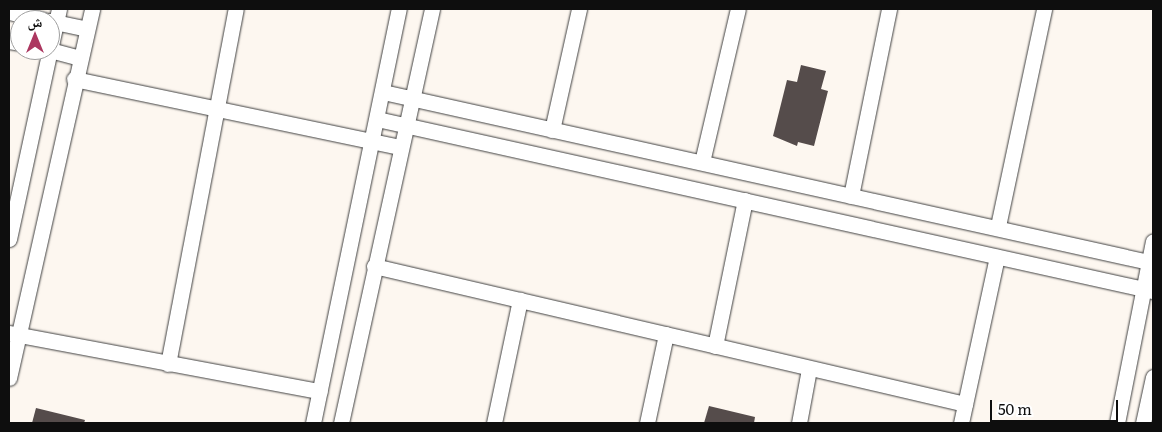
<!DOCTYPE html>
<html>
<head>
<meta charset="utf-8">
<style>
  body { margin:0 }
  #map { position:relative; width:1162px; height:432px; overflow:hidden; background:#fdf7f0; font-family:Literata,"Noto Naskh Arabic",serif }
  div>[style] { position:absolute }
  .building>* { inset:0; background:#554c4b }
  .roads { filter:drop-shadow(0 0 1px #414141) drop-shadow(0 0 1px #414141) }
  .minor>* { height:15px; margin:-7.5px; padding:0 7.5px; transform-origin:7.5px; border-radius:7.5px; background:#fff }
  span { translate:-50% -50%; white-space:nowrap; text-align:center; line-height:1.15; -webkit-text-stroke:5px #fff; paint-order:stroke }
  .frame { position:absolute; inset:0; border:10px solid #0e0e0e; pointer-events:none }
  .north { position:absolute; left:10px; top:10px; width:50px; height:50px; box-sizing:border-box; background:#fff; border:1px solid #9f9f9f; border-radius:50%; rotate:0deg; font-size:14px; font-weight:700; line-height:20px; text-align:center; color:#0e0e0e }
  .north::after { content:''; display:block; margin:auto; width:18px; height:22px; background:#ac3760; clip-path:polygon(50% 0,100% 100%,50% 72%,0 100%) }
  .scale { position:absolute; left:990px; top:400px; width:128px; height:22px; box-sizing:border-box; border:2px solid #0e0e0e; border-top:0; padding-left:6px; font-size:15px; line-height:18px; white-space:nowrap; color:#0e0e0e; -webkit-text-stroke:4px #fff; paint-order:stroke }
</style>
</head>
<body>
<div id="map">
  <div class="building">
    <div style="clip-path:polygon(801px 65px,826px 71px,821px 89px,828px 91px,814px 146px,798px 142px,797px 146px,773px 136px,787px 80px,797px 82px)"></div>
    <div style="clip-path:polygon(709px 406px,755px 417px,754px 423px,704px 423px)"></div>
    <div style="clip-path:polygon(36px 408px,85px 420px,84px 423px,32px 423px)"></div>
  </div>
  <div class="roads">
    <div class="minor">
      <div style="left:9px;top:12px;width:36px;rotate:13deg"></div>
      <div style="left:50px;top:21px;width:38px;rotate:12deg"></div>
      <div style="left:9px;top:41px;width:11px;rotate:10deg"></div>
      <div style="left:50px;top:50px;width:42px;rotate:-77.6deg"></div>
      <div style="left:50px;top:50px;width:30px;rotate:15deg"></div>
      <div style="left:74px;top:79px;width:332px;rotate:11.8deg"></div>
      <div style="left:383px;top:92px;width:789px;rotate:12.52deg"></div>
      <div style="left:377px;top:119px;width:795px;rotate:12.5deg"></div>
      <div style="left:552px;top:130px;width:124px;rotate:-77.4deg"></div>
      <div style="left:702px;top:162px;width:157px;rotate:-76.8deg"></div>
      <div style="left:851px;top:196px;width:191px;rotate:-78.5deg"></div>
      <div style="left:998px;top:226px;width:222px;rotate:-78deg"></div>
      <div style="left:9px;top:239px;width:193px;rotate:-77.8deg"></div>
      <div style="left:374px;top:266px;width:607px;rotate:13.14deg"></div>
      <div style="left:9px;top:333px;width:316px;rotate:10.6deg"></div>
      <div style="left:715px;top:346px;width:149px;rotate:-78.4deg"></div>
      <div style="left:168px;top:364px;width:361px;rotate:-79.2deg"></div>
      <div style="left:9px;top:378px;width:378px;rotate:-77.3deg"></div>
      <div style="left:313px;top:423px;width:423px;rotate:-78.3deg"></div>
      <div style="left:341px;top:423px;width:424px;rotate:-77.6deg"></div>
      <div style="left:494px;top:423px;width:126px;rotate:-78.1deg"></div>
      <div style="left:647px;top:423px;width:91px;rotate:-77.9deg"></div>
      <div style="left:799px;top:423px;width:55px;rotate:-79.5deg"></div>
      <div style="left:961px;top:423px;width:170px;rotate:-77.8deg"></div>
      <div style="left:1117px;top:423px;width:185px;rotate:-78.8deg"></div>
      <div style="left:1143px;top:423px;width:47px;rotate:-77.7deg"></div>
    </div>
  </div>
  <div class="frame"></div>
  <div class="north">ش</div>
  <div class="scale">50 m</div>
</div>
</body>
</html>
